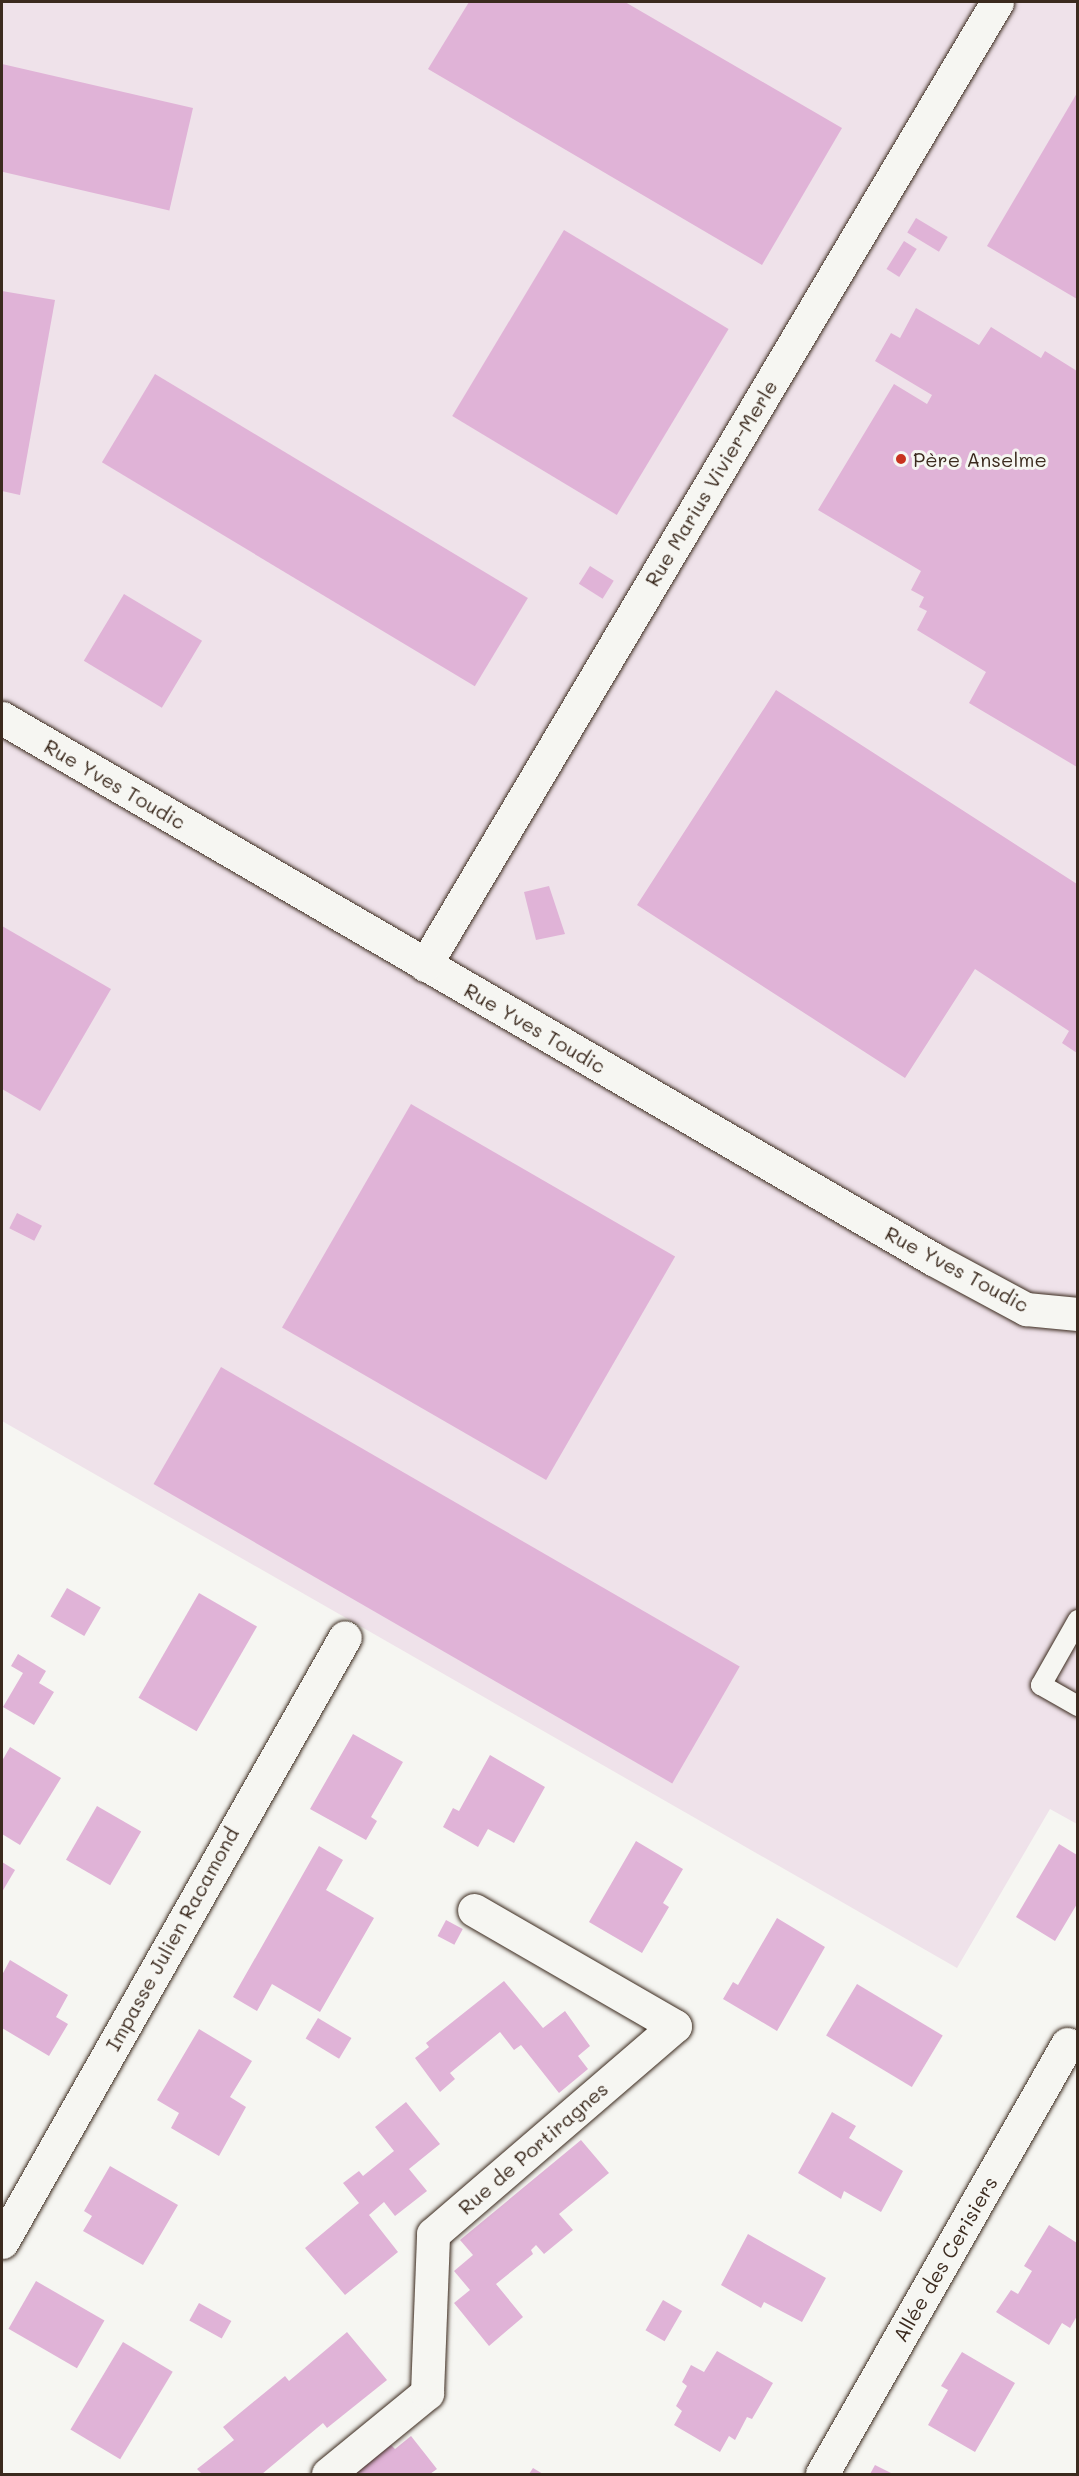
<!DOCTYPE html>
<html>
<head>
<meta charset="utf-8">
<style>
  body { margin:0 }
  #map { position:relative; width:1079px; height:2476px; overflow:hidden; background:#f6f6f2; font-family:Mali,sans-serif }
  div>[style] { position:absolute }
  .built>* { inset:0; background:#efe2ea }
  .building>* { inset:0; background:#e0b3d7; transform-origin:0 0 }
  .roads { filter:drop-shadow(0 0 2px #3b2a1e) drop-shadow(0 0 2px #3b2a1e) }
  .lane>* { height:20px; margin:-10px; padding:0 10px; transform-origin:10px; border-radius:10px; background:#f6f6f2 }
  .street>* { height:33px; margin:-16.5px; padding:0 16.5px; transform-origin:16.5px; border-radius:16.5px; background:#f6f6f2 }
  .dots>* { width:16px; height:16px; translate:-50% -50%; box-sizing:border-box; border:3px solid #f6f6f2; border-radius:50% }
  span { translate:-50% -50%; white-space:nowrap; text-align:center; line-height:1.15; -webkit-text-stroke:6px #f6f6f2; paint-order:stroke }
  .poi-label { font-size:20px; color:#3b2a1e }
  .left { translate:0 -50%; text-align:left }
  .street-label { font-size:20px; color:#3b2a1e }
  .frame { position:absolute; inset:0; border:3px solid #3b2a1e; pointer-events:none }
</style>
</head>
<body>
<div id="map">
  <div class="built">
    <div style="clip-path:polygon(2px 2px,1077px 2px,1077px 1824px,1050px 1809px,957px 1968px,2px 1421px)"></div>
  </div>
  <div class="building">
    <div style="clip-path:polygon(469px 2px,625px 2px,842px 128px,762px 265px,428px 69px)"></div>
    <div style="left:2px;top:64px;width:196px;height:105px;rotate:13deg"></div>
    <div style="clip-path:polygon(1077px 93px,1077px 299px,987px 246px)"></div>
    <div style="left:916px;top:218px;width:37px;height:17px;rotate:31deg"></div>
    <div style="left:564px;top:230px;width:192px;height:217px;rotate:31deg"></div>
    <div style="left:904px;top:241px;width:15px;height:33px;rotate:32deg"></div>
    <div style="clip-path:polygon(2px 291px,55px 300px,20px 495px,2px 491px)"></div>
    <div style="clip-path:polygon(916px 308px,979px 345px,991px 327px,1041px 358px,1045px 351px,1077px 371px,1077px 767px,969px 703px,986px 672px,917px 630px,927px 611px,919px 607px,924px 597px,911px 590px,921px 571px,818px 510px,894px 384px,927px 404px,932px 395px,875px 361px,891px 333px,900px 338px)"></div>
    <div style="left:155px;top:374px;width:435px;height:103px;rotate:31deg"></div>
    <div style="left:590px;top:566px;width:28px;height:21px;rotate:32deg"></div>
    <div style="left:124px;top:594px;width:91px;height:78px;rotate:31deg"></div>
    <div style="clip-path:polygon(776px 690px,1077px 884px,1077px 1053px,1062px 1043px,1069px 1031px,975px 969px,905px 1078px,637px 905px)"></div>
    <div style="clip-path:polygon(549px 886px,565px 934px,536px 940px,524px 892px)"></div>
    <div style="clip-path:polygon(2px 926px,111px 989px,40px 1111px,2px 1089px)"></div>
    <div style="left:411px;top:1104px;width:305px;height:258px;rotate:30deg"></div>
    <div style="left:17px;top:1213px;width:28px;height:17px;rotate:27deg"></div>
    <div style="left:221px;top:1367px;width:599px;height:135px;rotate:30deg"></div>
    <div style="left:67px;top:1588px;width:39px;height:33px;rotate:30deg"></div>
    <div style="left:199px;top:1593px;width:67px;height:121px;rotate:30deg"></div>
    <div style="clip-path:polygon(18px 1654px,46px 1671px,39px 1683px,54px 1692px,34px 1725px,3px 1707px,23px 1673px,11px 1666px)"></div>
    <div style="clip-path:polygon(353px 1734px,403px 1762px,371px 1817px,377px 1821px,366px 1840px,310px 1809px)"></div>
    <div style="clip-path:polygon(10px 1747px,61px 1778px,20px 1845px,2px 1834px,2px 1761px)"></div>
    <div style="clip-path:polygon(490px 1755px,545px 1787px,514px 1843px,488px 1829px,478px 1847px,443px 1827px,453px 1808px,459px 1811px)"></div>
    <div style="left:97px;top:1806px;width:51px;height:62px;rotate:30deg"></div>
    <div style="clip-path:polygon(636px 1841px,683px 1869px,663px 1903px,669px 1907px,642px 1953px,589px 1922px)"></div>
    <div style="clip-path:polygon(1059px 1844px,1077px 1855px,1077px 1904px,1055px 1941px,1016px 1917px)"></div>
    <div style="clip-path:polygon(319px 1846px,343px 1860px,326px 1890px,374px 1918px,320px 2012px,272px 1984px,257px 2011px,233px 1997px)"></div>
    <div style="clip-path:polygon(2px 1862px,15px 1870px,2px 1892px)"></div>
    <div style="clip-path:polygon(777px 1918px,825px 1947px,777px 2031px,723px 1999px,733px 1982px,738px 1985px)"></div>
    <div style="left:446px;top:1920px;width:19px;height:18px;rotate:28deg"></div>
    <div style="clip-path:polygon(10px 1960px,68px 1995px,56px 2017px,68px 2024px,49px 2056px,2px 2028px,2px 1975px)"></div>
    <div style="clip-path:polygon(504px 1981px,543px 2028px,565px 2011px,590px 2046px,578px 2056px,588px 2069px,559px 2093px,521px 2045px,514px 2050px,500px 2032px,450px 2073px,455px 2079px,440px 2092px,415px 2058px,429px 2047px,426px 2043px)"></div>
    <div style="left:857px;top:1984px;width:100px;height:60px;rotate:31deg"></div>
    <div style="left:318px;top:2018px;width:39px;height:24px;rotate:31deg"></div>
    <div style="clip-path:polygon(199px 2029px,252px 2061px,230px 2097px,246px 2107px,219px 2156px,171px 2128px,179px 2113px,157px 2100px)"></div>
    <div style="clip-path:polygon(406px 2102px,440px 2144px,409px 2169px,427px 2191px,395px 2216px,384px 2202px,369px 2215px,398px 2252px,345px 2295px,305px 2248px,359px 2203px,343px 2183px,359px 2171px,363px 2176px,394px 2151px,375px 2127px)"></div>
    <div style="clip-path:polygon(832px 2112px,856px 2126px,849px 2138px,903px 2171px,881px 2212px,844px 2191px,841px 2199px,798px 2173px)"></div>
    <div style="clip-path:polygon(581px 2140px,609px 2173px,559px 2214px,573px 2230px,544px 2254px,536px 2245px,531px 2250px,533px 2254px,496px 2284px,523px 2317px,489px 2346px,454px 2303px,470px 2290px,454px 2271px,473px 2255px,460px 2240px)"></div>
    <div style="clip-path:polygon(110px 2166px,178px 2205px,143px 2265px,83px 2231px,92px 2216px,84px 2211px)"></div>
    <div style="clip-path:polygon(1049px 2225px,1077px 2243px,1077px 2316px,1070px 2328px,1062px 2323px,1049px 2345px,996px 2312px,1011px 2290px,1018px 2294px,1032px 2271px,1024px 2266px)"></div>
    <div style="clip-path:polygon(748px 2234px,826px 2278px,802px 2322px,764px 2302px,761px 2308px,721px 2285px)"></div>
    <div style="left:36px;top:2281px;width:79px;height:55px;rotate:30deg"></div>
    <div style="left:663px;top:2300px;width:22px;height:35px;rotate:30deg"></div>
    <div style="left:199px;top:2303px;width:37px;height:20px;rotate:29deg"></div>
    <div style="clip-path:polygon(347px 2332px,387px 2380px,327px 2428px,323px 2423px,262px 2474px,202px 2474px,197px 2469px,234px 2440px,223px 2427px,285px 2376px,289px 2381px)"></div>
    <div style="left:123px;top:2342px;width:58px;height:102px;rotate:31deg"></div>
    <div style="clip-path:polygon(717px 2351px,773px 2383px,752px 2419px,747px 2417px,735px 2440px,729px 2436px,720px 2452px,674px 2425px,682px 2411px,676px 2406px,687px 2386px,682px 2382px,691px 2365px,704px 2372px)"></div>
    <div style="clip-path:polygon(962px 2352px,1015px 2383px,975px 2452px,928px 2425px,948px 2390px,941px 2386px)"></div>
    <div style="clip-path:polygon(411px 2436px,437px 2469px,430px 2474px,353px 2474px,390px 2444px,395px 2449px)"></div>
    <div style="clip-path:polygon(875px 2465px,893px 2474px,870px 2474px)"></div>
    <div style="clip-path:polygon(533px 2468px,543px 2474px,529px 2474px)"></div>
  </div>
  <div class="roads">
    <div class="lane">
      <div style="left:1078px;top:1620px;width:75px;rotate:119.6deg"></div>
      <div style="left:1041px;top:1685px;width:43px;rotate:29.6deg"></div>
    </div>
    <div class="street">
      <div style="left:2px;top:718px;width:1077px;rotate:30.16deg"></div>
      <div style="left:933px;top:1259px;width:106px;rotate:28.3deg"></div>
      <div style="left:1026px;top:1309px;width:52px;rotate:5.5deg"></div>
      <div style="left:425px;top:965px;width:1120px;rotate:-59.29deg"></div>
      <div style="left:2px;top:2242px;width:695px;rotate:-60.45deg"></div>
      <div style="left:328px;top:2474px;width:128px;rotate:-39.3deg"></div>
      <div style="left:427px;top:2393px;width:159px;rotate:-87.8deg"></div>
      <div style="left:433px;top:2234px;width:319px;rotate:-40.7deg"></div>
      <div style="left:675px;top:2026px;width:232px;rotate:-150deg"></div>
      <div style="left:822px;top:2474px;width:495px;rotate:-60.3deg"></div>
    </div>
  </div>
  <div class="dots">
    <div style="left:901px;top:459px;background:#c8321e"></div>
  </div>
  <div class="poi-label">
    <span class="left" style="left:913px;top:459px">Père Anselme</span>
  </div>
  <div class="street-label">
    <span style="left:711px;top:483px;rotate:-59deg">Rue Marius Vivier-Merle</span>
    <span style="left:115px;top:784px;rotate:30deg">Rue Yves Toudic</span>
    <span style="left:535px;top:1028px;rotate:30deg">Rue Yves Toudic</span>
    <span style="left:957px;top:1269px;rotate:28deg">Rue Yves Toudic</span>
    <span style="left:172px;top:1939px;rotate:-61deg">Impasse Julien Racamond</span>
    <span style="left:533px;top:2148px;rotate:-41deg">Rue de Portiragnes</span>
    <span style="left:945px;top:2259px;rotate:-60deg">Allée des Cerisiers</span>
  </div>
  <div class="frame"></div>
</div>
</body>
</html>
